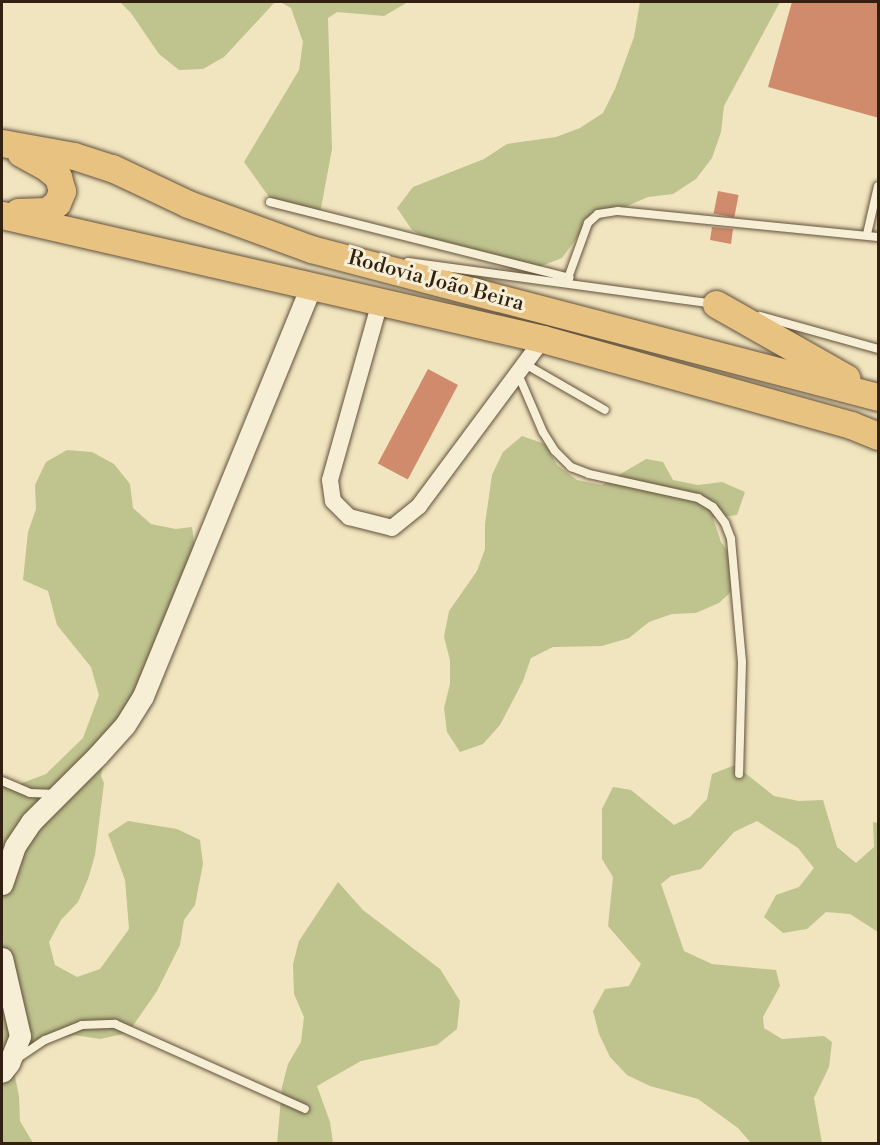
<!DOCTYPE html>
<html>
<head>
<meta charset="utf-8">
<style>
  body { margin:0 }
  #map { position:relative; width:880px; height:1145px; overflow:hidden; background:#f1e5bf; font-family:"Libre Bodoni",serif }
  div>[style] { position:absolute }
  .green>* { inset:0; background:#bfc38e }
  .building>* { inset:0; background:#d08b6c; transform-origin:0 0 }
  .roads { filter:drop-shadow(0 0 2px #62513c) drop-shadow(0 0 2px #62513c) }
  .service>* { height:8px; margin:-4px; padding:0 4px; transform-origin:4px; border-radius:4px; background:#f6eed5 }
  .minor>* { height:16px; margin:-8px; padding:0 8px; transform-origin:8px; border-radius:8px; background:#f6eed5 }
  .tertiary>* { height:21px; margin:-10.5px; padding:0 10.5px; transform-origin:10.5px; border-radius:10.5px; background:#f6eed5 }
  .primary>* { height:27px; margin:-13.5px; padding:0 13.5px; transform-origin:13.5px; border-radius:13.5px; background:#e8c280 }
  span { translate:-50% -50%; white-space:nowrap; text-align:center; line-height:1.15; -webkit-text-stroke:6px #f6eed5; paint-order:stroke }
  .street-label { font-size:21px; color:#322010 }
  .frame { position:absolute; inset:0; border:3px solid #322010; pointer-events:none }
</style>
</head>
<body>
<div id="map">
  <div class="green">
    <div style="clip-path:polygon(120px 2px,275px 2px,224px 57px,203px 69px,179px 70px,159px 54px,131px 13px)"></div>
    <div style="clip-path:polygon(280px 2px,408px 2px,384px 16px,337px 12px,328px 18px,332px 149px,319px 219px,277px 208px,244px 162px,299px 70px,303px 42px,291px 8px)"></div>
    <div style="clip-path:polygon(640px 2px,780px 2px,724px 106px,721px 132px,712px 158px,696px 179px,673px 194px,648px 197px,588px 223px,562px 258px,539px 267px,514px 270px,436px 243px,412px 230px,397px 208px,413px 187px,484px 159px,507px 144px,556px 137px,580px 128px,603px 113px,615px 89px,634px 37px)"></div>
    <div style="clip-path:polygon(522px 436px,545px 444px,557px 465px,577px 480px,602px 485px,646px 459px,663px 462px,673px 480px,698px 485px,722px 482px,745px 492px,737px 515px,713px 518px,721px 542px,735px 561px,738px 585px,719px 603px,696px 613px,672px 614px,649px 622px,629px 638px,602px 646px,553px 647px,531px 658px,523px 681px,500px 725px,483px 744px,460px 752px,447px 732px,444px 708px,450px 684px,450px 660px,444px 637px,449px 611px,477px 571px,485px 549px,485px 524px,492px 475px,503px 452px)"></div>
    <div style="clip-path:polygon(67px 450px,92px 452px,114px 464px,130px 484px,133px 508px,151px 524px,176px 529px,192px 527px,200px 588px,105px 754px,101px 776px,104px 783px,95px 855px,88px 879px,78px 902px,61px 920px,49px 942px,55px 965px,77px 977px,100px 969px,129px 929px,125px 880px,108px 834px,128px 821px,177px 829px,200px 840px,203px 864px,195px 905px,184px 920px,180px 945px,157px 991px,128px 1033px,100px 1039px,74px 1035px,50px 1041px,27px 1050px,14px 1072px,19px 1096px,20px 1121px,33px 1143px,2px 1143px,2px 784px,17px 785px,46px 774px,83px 738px,99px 695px,91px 667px,57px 625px,48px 591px,23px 580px,28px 532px,36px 509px,35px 485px,46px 462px)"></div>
    <div style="clip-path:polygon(735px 765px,774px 796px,799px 801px,823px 800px,837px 847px,856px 863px,874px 847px,873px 822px,878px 823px,878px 932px,850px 914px,826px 912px,807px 929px,783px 933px,764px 917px,776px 895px,799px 887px,814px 868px,798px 848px,757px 821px,734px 832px,701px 869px,671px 876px,661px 884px,684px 951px,712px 964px,776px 970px,780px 986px,763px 1017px,764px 1028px,782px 1039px,824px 1036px,832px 1042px,829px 1067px,814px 1098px,822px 1143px,751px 1143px,738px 1128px,698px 1099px,650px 1086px,627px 1075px,610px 1057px,599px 1034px,593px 1011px,605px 989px,629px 986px,641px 964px,608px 926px,613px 877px,602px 859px,602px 809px,613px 787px,631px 790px,674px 825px,690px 817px,707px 799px,712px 774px)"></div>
    <div style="clip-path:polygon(338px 882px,363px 910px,440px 969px,460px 1001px,457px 1029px,437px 1045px,361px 1061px,317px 1086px,330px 1122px,333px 1143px,277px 1144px,282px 1087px,288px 1064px,301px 1042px,304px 1017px,294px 994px,293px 964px,299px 941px)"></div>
  </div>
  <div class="building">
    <div style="clip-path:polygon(792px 2px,879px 2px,879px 118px,768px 87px)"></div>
    <div style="left:718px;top:191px;width:21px;height:23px;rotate:11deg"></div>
    <div style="clip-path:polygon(712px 227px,733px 229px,731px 244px,710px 240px)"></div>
    <div style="left:428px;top:369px;width:34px;height:107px;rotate:28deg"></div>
  </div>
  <div class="roads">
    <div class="service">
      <div style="left:270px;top:202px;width:309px;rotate:14.2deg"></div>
      <div style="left:867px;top:234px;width:49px;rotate:-77.1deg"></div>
      <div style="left:408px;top:262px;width:308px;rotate:7.8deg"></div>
      <div style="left:568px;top:278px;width:59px;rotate:-70deg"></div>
      <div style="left:588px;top:223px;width:13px;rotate:-42deg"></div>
      <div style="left:598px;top:214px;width:20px;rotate:-9deg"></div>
      <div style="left:618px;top:211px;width:261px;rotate:5.7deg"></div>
      <div style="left:760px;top:316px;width:123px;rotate:15.6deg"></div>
      <div style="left:525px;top:364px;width:92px;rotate:29.9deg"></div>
      <div style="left:518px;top:374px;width:63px;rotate:66.7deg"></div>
      <div style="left:543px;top:432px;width:22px;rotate:58deg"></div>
      <div style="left:555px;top:451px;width:23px;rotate:45deg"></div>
      <div style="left:571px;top:467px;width:19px;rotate:21deg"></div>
      <div style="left:589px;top:474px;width:112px;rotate:12.4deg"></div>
      <div style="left:698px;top:498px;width:17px;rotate:31deg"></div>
      <div style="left:713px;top:507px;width:20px;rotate:53deg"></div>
      <div style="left:725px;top:523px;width:17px;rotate:69deg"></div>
      <div style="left:731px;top:539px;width:123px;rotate:84.9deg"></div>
      <div style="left:742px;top:662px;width:112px;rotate:91.5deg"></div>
      <div style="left:2px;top:781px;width:30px;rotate:23deg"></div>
      <div style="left:30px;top:793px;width:26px;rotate:2deg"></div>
      <div style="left:15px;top:1060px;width:36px;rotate:-34deg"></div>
      <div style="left:45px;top:1040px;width:40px;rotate:-22deg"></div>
      <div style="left:82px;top:1025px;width:33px;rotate:-2deg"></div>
      <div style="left:115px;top:1024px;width:208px;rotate:24.1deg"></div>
    </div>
    <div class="minor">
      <div style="left:380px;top:302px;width:185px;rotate:105.7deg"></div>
      <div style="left:330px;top:480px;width:21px;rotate:82deg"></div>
      <div style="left:333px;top:501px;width:23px;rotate:45deg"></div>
      <div style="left:349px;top:517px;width:44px;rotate:14.3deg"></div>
      <div style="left:392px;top:528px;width:35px;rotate:-39deg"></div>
      <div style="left:419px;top:506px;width:208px;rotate:-53.4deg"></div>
    </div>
    <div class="tertiary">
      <div style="left:2px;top:884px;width:40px;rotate:-71.1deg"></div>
      <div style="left:15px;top:846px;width:29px;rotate:-56deg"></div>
      <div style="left:31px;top:822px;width:95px;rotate:-45deg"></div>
      <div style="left:98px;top:755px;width:40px;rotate:-48deg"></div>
      <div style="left:125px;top:725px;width:34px;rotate:-58deg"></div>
      <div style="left:143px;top:696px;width:442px;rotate:-67.7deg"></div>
      <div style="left:2px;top:958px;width:80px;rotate:77deg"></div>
      <div style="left:20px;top:1036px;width:29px;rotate:112deg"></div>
      <div style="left:9px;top:1063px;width:11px;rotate:128deg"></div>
    </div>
    <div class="primary">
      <div style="left:2px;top:143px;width:73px;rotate:10.2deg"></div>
      <div style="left:74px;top:156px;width:40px;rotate:18deg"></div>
      <div style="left:112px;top:168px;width:84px;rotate:25.3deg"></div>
      <div style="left:188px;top:204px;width:131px;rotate:20.1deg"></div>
      <div style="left:311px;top:249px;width:586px;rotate:14.63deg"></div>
      <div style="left:18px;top:212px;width:29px;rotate:-2deg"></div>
      <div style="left:47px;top:211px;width:13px;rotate:-39deg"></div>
      <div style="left:57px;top:203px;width:13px;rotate:-67deg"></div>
      <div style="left:62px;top:191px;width:15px;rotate:-106deg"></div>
      <div style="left:58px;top:177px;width:16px;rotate:-140deg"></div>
      <div style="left:46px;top:167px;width:29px;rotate:-151deg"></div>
      <div style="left:2px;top:215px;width:555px;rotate:12.91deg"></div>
      <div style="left:543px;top:339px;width:320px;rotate:15.6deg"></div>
      <div style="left:851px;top:425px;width:29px;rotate:22deg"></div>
      <div style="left:716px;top:304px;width:150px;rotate:29.6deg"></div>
    </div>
  </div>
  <div class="street-label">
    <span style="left:436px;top:281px;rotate:15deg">Rodovia João Beira</span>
  </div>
  <div class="frame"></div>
</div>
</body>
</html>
